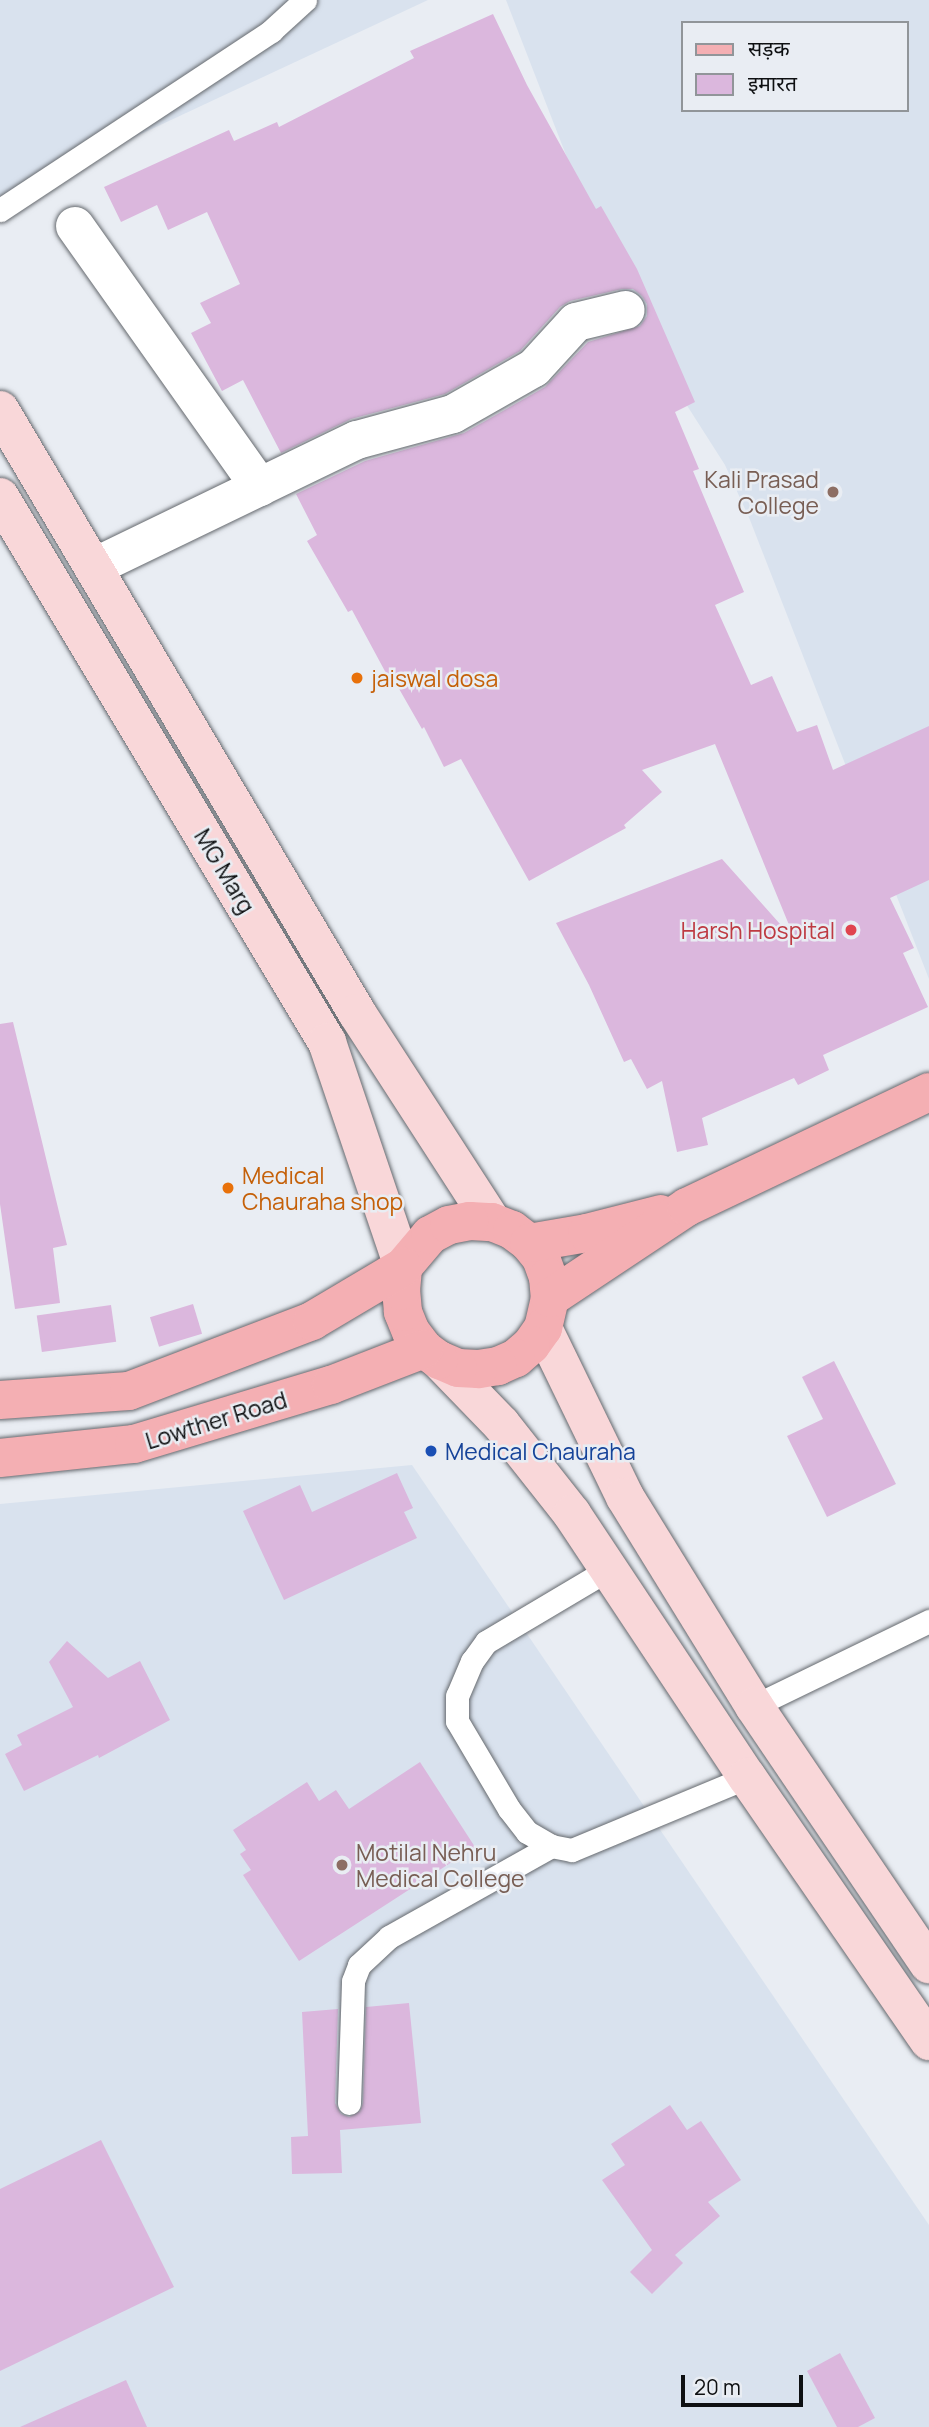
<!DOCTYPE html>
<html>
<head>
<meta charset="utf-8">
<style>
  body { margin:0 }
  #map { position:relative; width:929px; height:2427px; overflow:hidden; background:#e9edf3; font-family:Manrope,"Noto Sans Devanagari",sans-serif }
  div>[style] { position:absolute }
  .built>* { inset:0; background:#d9e2ee }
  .building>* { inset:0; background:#dbb7dd; transform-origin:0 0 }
  .roads { filter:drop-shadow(0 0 2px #65696e) drop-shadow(0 0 2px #65696e) }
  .service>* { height:23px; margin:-11.5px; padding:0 11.5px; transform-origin:11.5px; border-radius:11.5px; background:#fff }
  .minor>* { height:38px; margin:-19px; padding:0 19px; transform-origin:19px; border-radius:19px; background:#fff }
  .secondary>* { height:38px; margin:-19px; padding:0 19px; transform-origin:19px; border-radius:19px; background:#f9d7d9 }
  .primary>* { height:38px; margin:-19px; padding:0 19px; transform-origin:19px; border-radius:19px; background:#f4afb3 }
  .dots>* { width:19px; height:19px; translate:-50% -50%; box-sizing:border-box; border:4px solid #e9edf3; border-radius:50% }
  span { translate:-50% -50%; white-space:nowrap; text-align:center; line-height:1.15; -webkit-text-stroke:5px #e9edf3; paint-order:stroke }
  .education-label { font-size:23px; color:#785e54 }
  .right { translate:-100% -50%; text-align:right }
  .left { translate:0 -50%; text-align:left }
  .food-label { font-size:23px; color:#c56008 }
  .street-label { font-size:23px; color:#0e1012 }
  .health-label { font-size:23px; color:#be3a42 }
  .transit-label { font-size:23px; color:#164399 }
  .legend { position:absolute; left:681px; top:21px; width:228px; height:91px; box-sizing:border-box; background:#e9edf3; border:2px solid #919599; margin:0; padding:9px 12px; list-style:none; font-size:21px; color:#0e1012 }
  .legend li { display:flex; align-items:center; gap:14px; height:35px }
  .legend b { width:35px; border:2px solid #919599 }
  .scale { position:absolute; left:681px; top:2375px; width:122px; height:32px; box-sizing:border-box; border:4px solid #0e1012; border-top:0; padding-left:9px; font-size:21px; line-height:24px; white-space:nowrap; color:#0e1012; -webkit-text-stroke:5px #e9edf3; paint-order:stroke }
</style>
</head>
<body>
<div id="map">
  <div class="built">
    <div style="clip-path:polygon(0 0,428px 0,0 200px)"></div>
    <div style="clip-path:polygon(evenodd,506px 0,929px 0,929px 979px,750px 520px,725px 465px,626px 310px,506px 0,682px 23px,906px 23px,906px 110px,682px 110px,682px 23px)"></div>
    <div style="clip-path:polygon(412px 1465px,929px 2225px,929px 2427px,0 2427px,0 1504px)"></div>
  </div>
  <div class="building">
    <div style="clip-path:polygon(493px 14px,527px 85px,596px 209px,601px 206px,637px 269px,695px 402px,675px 412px,699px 469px,693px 471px,744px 592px,715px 605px,751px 685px,772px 676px,797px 732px,817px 725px,833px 770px,929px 726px,929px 880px,890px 898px,914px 948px,903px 953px,928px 1007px,823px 1055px,829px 1070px,798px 1085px,794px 1078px,702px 1118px,708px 1145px,677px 1152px,662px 1081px,647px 1089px,631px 1059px,624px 1062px,589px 985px,556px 923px,722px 859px,796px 942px,715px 744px,642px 770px,662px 792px,624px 825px,626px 828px,529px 881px,461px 759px,444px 767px,424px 727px,422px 729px,390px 673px,387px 675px,352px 610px,348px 612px,307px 541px,317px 535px,296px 494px,365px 461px,464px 433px,545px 387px,588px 342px,640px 326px,647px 316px,647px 304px,642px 296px,633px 289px,622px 289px,570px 301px,560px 307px,520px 351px,445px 394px,351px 419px,281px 453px,243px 380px,222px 391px,191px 333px,211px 323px,200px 303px,240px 284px,207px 212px,168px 230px,157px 205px,121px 222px,104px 187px,229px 130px,234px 141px,277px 122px,279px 127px,414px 58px,410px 51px)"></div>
    <div style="clip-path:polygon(13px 1022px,67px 1245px,53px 1248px,60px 1303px,15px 1309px,0 1204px,0 1024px)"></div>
    <div style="left:193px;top:1304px;width:31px;height:45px;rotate:73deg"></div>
    <div style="left:111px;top:1305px;width:37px;height:75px;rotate:82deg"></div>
    <div style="clip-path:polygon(834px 1361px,896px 1484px,827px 1517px,787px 1436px,823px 1419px,802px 1377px)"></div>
    <div style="clip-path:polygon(397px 1473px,413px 1508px,404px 1512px,417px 1538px,284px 1600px,243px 1511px,300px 1485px,312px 1512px)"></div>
    <div style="clip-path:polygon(67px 1641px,108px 1678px,140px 1661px,170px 1720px,99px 1758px,98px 1755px,24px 1791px,5px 1754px,22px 1745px,17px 1735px,73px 1707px,49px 1662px)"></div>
    <div style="clip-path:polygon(420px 1762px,475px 1847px,299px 1961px,243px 1875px,251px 1870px,240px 1854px,246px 1850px,233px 1830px,307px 1782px,319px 1801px,336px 1790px,349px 1809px)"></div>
    <div style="clip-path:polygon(409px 2003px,421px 2123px,340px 2130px,342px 2173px,292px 2174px,291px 2137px,308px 2136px,302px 2012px,338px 2009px,335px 2103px,341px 2114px,349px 2117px,360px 2111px,363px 2103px,366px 2007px)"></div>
    <div style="clip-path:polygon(670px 2105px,687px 2130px,701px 2121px,741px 2180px,708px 2202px,720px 2216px,675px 2255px,683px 2263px,652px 2294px,630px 2272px,652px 2250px,602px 2180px,625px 2165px,611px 2144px)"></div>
    <div style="clip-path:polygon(101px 2140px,174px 2287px,0 2371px,0 2189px)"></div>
    <div style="clip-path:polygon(840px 2353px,875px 2418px,858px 2427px,837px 2427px,807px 2371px)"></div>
    <div style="clip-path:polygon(126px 2380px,147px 2427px,20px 2427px)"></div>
  </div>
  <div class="roads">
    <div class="service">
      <div style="left:0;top:210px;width:325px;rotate:-33.4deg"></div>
      <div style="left:271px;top:31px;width:46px;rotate:-42.4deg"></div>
      <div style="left:609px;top:1569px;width:143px;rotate:149.3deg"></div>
      <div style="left:486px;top:1642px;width:24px;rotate:126deg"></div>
      <div style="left:472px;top:1661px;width:38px;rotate:113deg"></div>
      <div style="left:457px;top:1696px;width:25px;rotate:90deg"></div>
      <div style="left:457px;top:1721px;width:102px;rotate:59.4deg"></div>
      <div style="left:509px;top:1809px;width:29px;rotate:52deg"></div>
      <div style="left:527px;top:1832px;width:28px;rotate:30deg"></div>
      <div style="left:551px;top:1846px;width:21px;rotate:11deg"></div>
      <div style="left:572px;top:1850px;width:190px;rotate:-22.6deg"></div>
      <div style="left:754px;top:1706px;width:195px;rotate:-25.9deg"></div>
      <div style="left:349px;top:2103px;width:122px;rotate:-88.1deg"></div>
      <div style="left:353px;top:1981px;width:17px;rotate:-69deg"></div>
      <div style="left:359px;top:1965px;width:41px;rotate:-43deg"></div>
      <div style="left:389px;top:1937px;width:186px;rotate:-29.3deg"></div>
    </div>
    <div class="minor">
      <div style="left:75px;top:226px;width:320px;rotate:54.7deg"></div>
      <div style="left:94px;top:567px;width:292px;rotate:-25.8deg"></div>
      <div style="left:357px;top:440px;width:99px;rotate:-15.2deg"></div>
      <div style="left:453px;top:414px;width:93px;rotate:-29.6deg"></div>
      <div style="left:534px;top:368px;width:62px;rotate:-47.6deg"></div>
      <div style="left:576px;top:322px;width:51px;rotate:-13.5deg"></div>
    </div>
    <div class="secondary">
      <div style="left:0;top:410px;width:701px;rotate:59.37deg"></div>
      <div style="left:357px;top:1013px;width:249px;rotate:57.1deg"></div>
      <div style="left:0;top:497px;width:636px;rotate:59.04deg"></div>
      <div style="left:327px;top:1042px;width:237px;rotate:71.3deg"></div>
      <div style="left:543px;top:1328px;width:188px;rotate:64.1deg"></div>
      <div style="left:625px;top:1497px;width:246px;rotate:58.3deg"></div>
      <div style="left:754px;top:1706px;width:312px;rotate:55.9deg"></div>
      <div style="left:439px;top:1360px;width:89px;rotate:45.9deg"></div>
      <div style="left:501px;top:1424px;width:115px;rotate:51.7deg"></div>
      <div style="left:572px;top:1514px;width:316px;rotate:56.4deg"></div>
      <div style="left:747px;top:1777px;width:321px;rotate:55.4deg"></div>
    </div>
    <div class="primary">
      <div style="left:470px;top:1221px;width:22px;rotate:3deg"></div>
      <div style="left:492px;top:1222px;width:22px;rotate:22deg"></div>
      <div style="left:512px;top:1230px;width:21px;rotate:37deg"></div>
      <div style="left:529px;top:1243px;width:19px;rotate:51deg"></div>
      <div style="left:541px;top:1258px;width:20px;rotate:70deg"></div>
      <div style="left:548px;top:1277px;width:21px;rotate:85deg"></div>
      <div style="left:550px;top:1298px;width:31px;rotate:103deg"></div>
      <div style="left:543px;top:1328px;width:21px;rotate:125deg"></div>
      <div style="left:531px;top:1345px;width:20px;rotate:139deg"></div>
      <div style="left:516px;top:1358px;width:20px;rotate:156deg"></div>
      <div style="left:498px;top:1366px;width:20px;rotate:171deg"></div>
      <div style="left:478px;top:1369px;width:20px;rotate:-177deg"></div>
      <div style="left:458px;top:1368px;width:21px;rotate:-157deg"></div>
      <div style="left:439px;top:1360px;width:19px;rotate:-144deg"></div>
      <div style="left:424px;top:1349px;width:21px;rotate:-127deg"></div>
      <div style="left:411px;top:1332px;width:22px;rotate:-112deg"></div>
      <div style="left:403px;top:1312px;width:21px;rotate:-95deg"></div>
      <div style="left:401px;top:1291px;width:24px;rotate:-85deg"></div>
      <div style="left:403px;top:1267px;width:42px;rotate:-49.8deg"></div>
      <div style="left:430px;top:1235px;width:21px;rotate:-28deg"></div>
      <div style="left:449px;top:1225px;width:21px;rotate:-11deg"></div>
      <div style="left:529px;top:1243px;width:59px;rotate:-9.8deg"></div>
      <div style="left:587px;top:1233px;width:76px;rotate:-14.4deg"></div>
      <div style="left:550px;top:1298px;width:164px;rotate:-33.6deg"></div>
      <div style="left:687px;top:1207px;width:268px;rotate:-25.4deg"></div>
      <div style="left:0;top:1400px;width:129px;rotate:-4deg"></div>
      <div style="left:129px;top:1391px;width:196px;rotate:-20.9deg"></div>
      <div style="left:312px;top:1321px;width:106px;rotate:-30.7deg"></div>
      <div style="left:0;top:1458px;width:135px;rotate:-6deg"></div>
      <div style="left:134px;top:1444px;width:206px;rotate:-16.7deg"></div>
      <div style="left:331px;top:1385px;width:100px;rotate:-21.2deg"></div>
    </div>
  </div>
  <div class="dots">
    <div style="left:833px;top:492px;background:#8d6e63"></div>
    <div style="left:357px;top:678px;background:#e8710a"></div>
    <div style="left:851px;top:930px;background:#e0444e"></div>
    <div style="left:228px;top:1188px;background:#e8710a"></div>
    <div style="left:431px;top:1451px;background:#1a4fb4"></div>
    <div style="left:342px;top:1865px;background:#8d6e63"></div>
  </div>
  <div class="education-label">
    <span class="right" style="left:819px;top:492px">Kali Prasad<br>College</span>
    <span class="left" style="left:356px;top:1865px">Motilal Nehru<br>Medical College</span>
  </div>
  <div class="food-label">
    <span class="left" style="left:371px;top:678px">jaiswal dosa</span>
    <span class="left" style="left:242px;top:1188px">Medical<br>Chauraha shop</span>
  </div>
  <div class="street-label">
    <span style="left:225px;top:871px;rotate:59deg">MG Marg</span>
    <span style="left:216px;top:1420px;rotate:-17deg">Lowther Road</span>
  </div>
  <div class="health-label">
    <span class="right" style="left:835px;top:930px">Harsh Hospital</span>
  </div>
  <div class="transit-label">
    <span class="left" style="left:445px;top:1451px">Medical Chauraha</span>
  </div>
  <ul class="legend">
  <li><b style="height:9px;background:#f4afb3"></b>सड़क</li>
  <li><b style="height:19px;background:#dbb7dd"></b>इमारत</li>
  </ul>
  <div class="scale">20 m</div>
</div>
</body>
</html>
